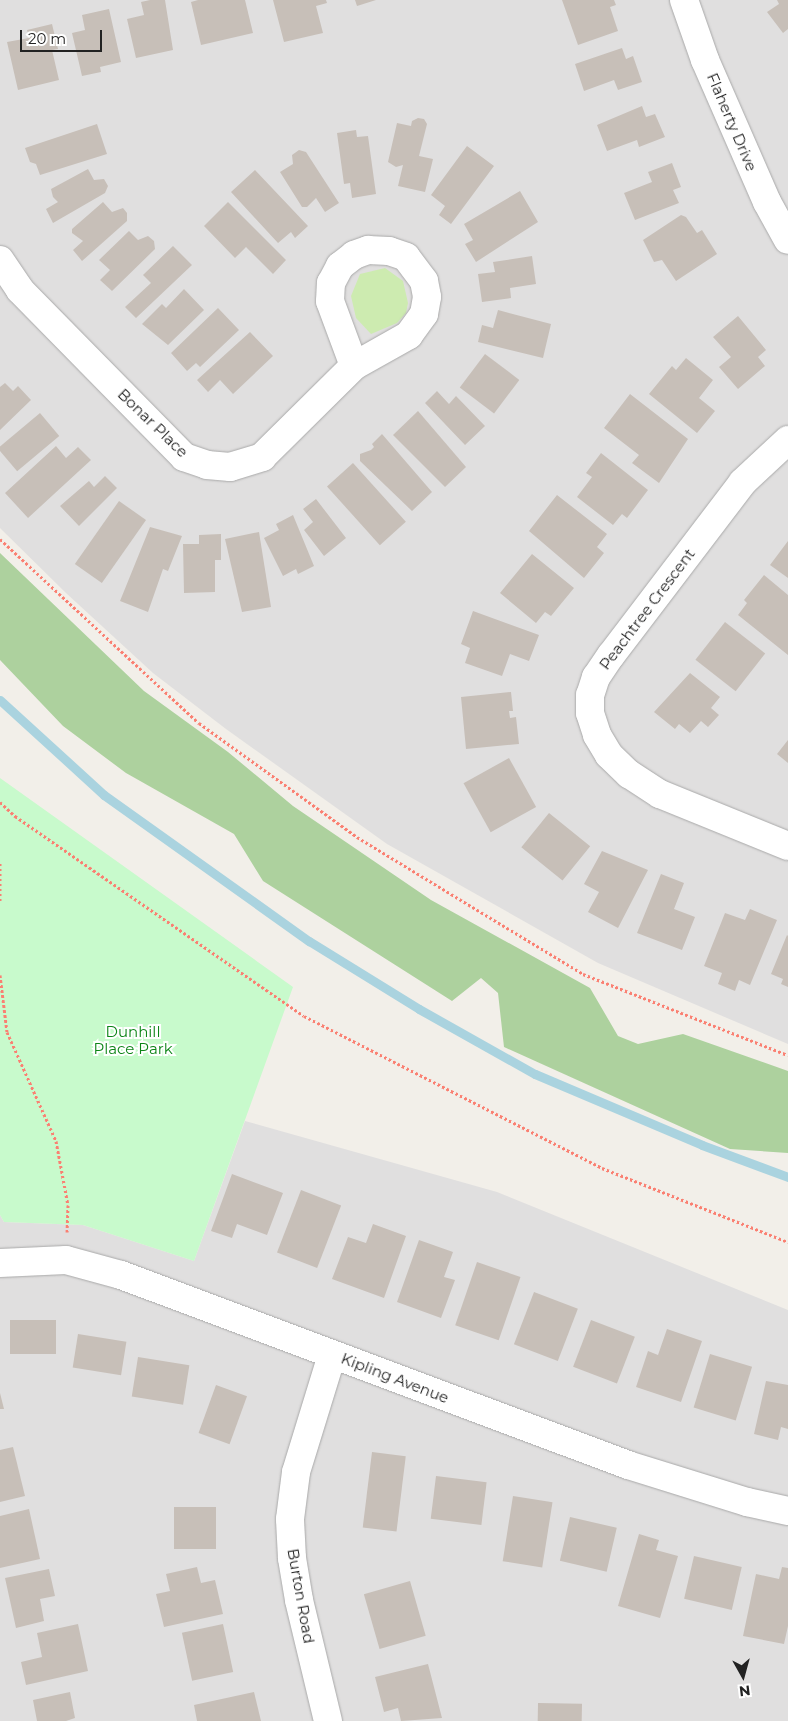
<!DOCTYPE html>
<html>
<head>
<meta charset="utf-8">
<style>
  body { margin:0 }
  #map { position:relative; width:788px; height:1721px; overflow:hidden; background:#f2efe9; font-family:Montserrat,sans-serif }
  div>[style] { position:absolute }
  .residential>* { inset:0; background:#e0dfdf }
  .grass>* { inset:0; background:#cdebb0 }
  .forest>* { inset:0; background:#add19e }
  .park>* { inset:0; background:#c8facc }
  .stream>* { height:9px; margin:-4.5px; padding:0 4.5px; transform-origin:4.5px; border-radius:4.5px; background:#aad3df }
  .building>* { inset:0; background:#c7bfb8; transform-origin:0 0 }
  .path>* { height:3px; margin-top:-1.5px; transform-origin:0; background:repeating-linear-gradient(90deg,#fa8072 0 2.5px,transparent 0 5px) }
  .roads { filter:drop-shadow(0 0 1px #a9a9a9) drop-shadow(0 0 1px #a9a9a9) }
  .street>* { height:28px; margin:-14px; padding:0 14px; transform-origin:14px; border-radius:14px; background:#fff }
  span { translate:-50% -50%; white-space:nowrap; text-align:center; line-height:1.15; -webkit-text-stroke:4px #fff; paint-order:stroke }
  .street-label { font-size:15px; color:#222 }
  .park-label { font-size:15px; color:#0c8416 }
  .north { position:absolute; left:718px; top:1651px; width:50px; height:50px; -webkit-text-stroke:4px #fff; paint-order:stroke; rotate:173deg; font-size:14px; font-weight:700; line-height:20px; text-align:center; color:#222 }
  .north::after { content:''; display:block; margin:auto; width:18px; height:22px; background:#222; clip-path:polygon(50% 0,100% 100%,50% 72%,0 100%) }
  .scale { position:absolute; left:20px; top:30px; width:82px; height:22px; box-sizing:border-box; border:2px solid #222; border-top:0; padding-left:6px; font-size:15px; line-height:18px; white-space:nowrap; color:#222; -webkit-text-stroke:4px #fff; paint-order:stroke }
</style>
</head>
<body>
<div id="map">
  <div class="residential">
    <div style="clip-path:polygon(0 0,788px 0,788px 1044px,598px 963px,387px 844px,226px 729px,153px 673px,66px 593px,0 528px)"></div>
    <div style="clip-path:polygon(245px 1121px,497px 1192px,788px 1310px,788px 1721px,0 1721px,0 1215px,4px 1222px,83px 1225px,194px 1261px)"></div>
  </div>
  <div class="grass">
    <div style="clip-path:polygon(385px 268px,403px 281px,408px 303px,406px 313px,397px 323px,371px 334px,356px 318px,351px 296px,360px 274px)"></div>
  </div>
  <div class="forest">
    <div style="clip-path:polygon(0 553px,144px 691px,228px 752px,293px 806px,431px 900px,590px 988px,618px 1036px,638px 1044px,683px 1034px,788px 1071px,788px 1153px,730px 1149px,504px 1047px,498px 993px,481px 978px,452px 1001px,263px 881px,234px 834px,126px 773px,63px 726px,0 660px)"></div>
  </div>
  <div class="park">
    <div style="clip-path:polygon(0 778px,293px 987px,194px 1261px,83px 1225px,4px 1222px,0 1215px)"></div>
  </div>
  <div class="stream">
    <div style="left:0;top:700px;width:141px;rotate:42.4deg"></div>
    <div style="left:104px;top:795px;width:252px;rotate:35.5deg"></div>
    <div style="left:309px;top:941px;width:129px;rotate:31.7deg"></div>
    <div style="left:419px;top:1009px;width:133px;rotate:29.3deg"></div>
    <div style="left:535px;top:1074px;width:181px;rotate:23deg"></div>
    <div style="left:702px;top:1145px;width:92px;rotate:20.4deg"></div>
  </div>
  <div class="building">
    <div style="clip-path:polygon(150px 0,165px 0,173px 50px,136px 58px,127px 19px,144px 15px,141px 2px)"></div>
    <div style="clip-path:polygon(198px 0,245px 0,253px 33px,201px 45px,191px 2px)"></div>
    <div style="clip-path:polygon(273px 0,326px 0,327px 3px,316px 6px,323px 33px,284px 42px)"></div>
    <div style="clip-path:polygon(355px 0,376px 0,357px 6px)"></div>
    <div style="clip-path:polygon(562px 0,614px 0,616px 5px,610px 7px,618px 31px,578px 45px)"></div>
    <div style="clip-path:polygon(777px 0,788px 0,788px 29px,783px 33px,767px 12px,779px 4px)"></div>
    <div style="clip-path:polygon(109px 9px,121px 62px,100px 67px,101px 72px,82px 76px,72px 33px,85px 30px,82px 15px)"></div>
    <div style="clip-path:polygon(52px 24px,58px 49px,52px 50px,59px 80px,18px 90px,7px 42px,29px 38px,27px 30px)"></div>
    <div style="clip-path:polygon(622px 48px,626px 59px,633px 56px,642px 82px,618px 90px,614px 80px,584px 91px,575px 64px)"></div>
    <div style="clip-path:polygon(642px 106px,646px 117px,655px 114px,665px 137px,639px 147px,637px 140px,607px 151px,597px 125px)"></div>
    <div style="clip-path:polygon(418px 118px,424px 119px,427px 124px,419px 156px,433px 159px,425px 192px,398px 186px,403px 165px,396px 167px,388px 162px,397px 123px,411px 126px,412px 121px)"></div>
    <div style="clip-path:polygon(97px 124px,107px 154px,40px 175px,36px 164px,30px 162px,25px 148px)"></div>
    <div style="clip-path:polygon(356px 130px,357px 137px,368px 136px,376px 194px,352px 198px,350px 183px,344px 184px,337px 133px)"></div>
    <div style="clip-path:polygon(467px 146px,494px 166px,451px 224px,439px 215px,445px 206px,431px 195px)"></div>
    <div style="clip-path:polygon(299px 150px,306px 152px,339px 203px,325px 212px,316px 198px,307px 207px,302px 207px,280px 172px,293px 164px,292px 155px)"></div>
    <div style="clip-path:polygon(672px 163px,681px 187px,673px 190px,679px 203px,635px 220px,624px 193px,652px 182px,648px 172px)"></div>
    <div style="clip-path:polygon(88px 169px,94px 180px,104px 179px,108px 186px,105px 193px,53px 223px,46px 209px,58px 202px,53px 197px,51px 189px)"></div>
    <div style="clip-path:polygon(255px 170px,308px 226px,295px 238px,291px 232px,278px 243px,231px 192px)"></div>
    <div style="clip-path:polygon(520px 191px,538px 222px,476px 262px,465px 244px,473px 240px,464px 224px)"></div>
    <div style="clip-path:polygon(103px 202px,112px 212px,123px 208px,127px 213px,127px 221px,82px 261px,73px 250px,83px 241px,72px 233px,72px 229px)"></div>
    <div style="clip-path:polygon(228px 202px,286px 260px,273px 274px,246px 247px,235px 258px,204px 226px)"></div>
    <div style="clip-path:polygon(681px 215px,686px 217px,697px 233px,702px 230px,717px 254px,676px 281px,662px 260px,654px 262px,643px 240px)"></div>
    <div style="clip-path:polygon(129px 231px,138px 240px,148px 236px,154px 241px,155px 249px,112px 291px,100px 280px,110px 270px,99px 260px)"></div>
    <div style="clip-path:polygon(173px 246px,192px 265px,136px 318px,125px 307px,151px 283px,143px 275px)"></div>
    <div style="clip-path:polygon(532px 256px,536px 284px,510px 288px,511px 298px,482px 302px,478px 274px,495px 272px,493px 262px)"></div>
    <div style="clip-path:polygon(184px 289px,204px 310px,168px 345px,142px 324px,162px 304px,166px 308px)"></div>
    <div style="clip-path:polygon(218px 308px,239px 330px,200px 367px,196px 363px,187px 371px,171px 353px)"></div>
    <div style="clip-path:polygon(498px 310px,551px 324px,543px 358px,478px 342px,482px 325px,493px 328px)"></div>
    <div style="clip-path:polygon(738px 316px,766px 350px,758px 357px,765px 366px,738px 389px,719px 367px,731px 357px,713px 337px)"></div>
    <div style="clip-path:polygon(250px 332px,273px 356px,233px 394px,220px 380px,208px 392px,197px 380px)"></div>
    <div style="left:485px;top:354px;width:43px;height:42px;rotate:37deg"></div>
    <div style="clip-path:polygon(686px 358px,713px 380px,699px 398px,715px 411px,697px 433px,649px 394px,672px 366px,676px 370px)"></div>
    <div style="clip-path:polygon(5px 383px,13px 391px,18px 386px,31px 400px,0 430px,0 387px)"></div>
    <div style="clip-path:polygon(437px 391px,449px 404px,456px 396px,485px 426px,465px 445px,425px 403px)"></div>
    <div style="clip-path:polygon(630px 394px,688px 439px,659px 483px,632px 463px,639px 455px,604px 428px)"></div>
    <div style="clip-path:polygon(418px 411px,466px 467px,445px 487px,393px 435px)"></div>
    <div style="left:40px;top:413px;width:30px;height:55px;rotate:50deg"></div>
    <div style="clip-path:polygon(382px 434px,432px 492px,412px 511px,360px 461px,360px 454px,371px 450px,374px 447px,372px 444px)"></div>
    <div style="clip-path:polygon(56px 446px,66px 458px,78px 447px,91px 460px,28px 518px,5px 493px)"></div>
    <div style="clip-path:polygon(601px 453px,648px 490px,627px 518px,622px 514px,613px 525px,577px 497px,592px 477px,586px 473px)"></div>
    <div style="left:353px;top:463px;width:79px;height:35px;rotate:48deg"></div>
    <div style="clip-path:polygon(105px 476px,117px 488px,79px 526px,60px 506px,89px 481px,94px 487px)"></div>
    <div style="clip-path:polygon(557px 495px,607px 534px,597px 547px,604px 553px,584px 578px,529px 531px)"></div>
    <div style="clip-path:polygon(316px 499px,346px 538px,324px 556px,304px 530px,313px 522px,303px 509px)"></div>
    <div style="left:119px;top:501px;width:33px;height:77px;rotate:35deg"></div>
    <div style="clip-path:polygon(293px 515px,314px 566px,298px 574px,296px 569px,283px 576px,264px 538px,279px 530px,276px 524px)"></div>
    <div style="clip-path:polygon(150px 527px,182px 536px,168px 571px,163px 569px,148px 612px,120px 601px)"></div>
    <div style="clip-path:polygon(259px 532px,271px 607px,242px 612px,225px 539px)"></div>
    <div style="clip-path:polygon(221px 534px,221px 560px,215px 560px,215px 592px,184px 593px,183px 544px,199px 544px,199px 535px)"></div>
    <div style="clip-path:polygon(788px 541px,788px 578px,770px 565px)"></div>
    <div style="clip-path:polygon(532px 554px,574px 588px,551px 616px,545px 612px,536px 623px,500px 593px)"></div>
    <div style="clip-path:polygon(764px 575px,788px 595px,788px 655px,738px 615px,747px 603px,744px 600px)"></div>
    <div style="clip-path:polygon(473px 611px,539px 635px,529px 661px,510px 654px,502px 676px,465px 663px,470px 648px,461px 644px)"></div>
    <div style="left:725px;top:622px;width:51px;height:48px;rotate:38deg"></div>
    <div style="clip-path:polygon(690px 673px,720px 697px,711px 708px,719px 715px,708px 727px,701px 721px,690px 733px,679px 724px,675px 729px,654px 712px)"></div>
    <div style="clip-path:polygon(511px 692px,513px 711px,509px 711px,510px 718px,516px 717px,519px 744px,466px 749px,461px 697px)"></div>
    <div style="clip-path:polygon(788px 740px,788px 763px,777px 754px)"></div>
    <div style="left:509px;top:758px;width:56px;height:52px;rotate:61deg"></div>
    <div style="left:549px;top:813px;width:53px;height:44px;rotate:39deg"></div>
    <div style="clip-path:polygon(602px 851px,648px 870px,618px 928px,588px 912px,599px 892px,584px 884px)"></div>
    <div style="clip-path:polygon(661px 874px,684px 883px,674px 909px,695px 917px,682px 950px,637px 933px)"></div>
    <div style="clip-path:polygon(750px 909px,777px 920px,750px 985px,739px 980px,735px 991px,718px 984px,722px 973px,704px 966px,725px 913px,745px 920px)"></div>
    <div style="clip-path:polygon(787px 935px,788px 936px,788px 987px,781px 984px,783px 979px,771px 974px)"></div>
    <div style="clip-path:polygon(232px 1174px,283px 1193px,267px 1235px,237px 1224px,232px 1238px,211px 1231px)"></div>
    <div style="left:301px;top:1190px;width:43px;height:67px;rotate:21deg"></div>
    <div style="clip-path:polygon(373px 1224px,406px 1236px,384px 1298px,332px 1279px,348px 1237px,366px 1243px)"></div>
    <div style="clip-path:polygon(419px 1240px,453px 1252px,444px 1277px,455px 1280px,441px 1318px,397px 1302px)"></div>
    <div style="left:477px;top:1262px;width:46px;height:67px;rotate:19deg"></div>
    <div style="left:534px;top:1292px;width:47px;height:56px;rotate:21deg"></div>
    <div style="left:10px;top:1320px;width:46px;height:34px"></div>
    <div style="left:591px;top:1320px;width:47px;height:50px;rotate:21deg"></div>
    <div style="clip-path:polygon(667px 1329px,702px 1341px,681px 1402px,636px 1387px,648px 1351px,658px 1355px)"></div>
    <div style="left:78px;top:1334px;width:49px;height:34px;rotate:9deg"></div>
    <div style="left:710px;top:1354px;width:44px;height:56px;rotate:17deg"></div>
    <div style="left:138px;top:1357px;width:52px;height:40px;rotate:9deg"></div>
    <div style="clip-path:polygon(766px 1381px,788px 1385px,788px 1429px,781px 1427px,778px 1440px,754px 1434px)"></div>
    <div style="left:216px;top:1385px;width:33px;height:51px;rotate:20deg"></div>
    <div style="clip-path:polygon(0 1393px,4px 1409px,0 1409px)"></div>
    <div style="clip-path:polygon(13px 1447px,25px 1496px,0 1502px,0 1450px)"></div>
    <div style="left:372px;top:1452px;width:34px;height:76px;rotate:7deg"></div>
    <div style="left:436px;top:1476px;width:51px;height:43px;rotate:7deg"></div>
    <div style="left:513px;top:1496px;width:40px;height:66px;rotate:9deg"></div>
    <div style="left:174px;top:1507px;width:42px;height:42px"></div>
    <div style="clip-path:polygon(29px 1509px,40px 1559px,0 1568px,0 1516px)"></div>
    <div style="left:570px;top:1517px;width:48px;height:45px;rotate:13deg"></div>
    <div style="clip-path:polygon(639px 1534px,659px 1540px,656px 1550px,678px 1556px,660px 1618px,618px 1606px)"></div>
    <div style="left:694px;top:1556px;width:49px;height:44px;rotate:13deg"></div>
    <div style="clip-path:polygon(197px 1567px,201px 1583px,215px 1580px,223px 1614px,164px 1627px,156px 1594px,170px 1591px,166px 1574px)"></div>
    <div style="clip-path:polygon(782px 1567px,788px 1568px,788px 1626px,784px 1644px,743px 1636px,756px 1574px,779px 1579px)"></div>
    <div style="clip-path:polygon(49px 1569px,55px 1596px,40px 1599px,44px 1621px,16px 1628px,5px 1578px)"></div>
    <div style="left:410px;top:1581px;width:57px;height:48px;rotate:74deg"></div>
    <div style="clip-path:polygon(78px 1624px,88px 1671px,26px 1685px,21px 1662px,42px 1657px,37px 1633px)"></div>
    <div style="left:223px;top:1624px;width:49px;height:42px;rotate:78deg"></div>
    <div style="clip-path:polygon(428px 1664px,442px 1718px,401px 1721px,398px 1708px,384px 1712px,375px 1677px)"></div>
    <div style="clip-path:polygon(70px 1692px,75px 1718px,66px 1721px,37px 1721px,33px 1700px)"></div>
    <div style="clip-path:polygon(254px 1692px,261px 1721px,197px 1721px,194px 1705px)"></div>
    <div style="left:538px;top:1703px;width:44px;height:18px;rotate:1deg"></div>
  </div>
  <div class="path">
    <div style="left:0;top:539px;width:271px;rotate:42.8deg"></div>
    <div style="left:199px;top:723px;width:195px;rotate:35.8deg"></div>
    <div style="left:357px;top:837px;width:264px;rotate:31.2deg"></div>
    <div style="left:583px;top:974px;width:220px;rotate:21.6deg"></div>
    <div style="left:0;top:802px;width:21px;rotate:43deg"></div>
    <div style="left:15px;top:816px;width:351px;rotate:34.7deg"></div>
    <div style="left:304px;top:1016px;width:335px;rotate:27deg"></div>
    <div style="left:602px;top:1168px;width:200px;rotate:21.7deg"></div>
    <div style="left:0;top:863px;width:40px;rotate:90deg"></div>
    <div style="left:0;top:975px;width:57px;rotate:83deg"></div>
    <div style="left:7px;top:1032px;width:120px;rotate:65.8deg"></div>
    <div style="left:56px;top:1141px;width:65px;rotate:79.4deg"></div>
    <div style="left:68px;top:1205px;width:27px;rotate:92deg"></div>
  </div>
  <div class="roads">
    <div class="street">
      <div style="left:684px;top:0;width:64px;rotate:70.7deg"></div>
      <div style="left:705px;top:60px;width:155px;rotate:66.4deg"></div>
      <div style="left:767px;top:202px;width:43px;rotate:61.1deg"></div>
      <div style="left:368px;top:250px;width:21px;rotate:3deg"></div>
      <div style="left:389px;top:251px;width:18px;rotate:19deg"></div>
      <div style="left:406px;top:257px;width:30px;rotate:53deg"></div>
      <div style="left:424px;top:281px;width:16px;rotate:79deg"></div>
      <div style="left:427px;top:297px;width:17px;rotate:100deg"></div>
      <div style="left:424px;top:314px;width:26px;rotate:126deg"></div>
      <div style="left:409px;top:335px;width:63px;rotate:150.6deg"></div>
      <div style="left:354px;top:366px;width:69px;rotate:-110.3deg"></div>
      <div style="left:330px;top:301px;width:18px;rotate:-87deg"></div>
      <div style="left:331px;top:283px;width:19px;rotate:-62deg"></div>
      <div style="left:340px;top:266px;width:18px;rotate:-38deg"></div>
      <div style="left:354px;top:255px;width:15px;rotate:-20deg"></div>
      <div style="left:0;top:260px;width:36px;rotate:56deg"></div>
      <div style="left:20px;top:290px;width:234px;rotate:45.5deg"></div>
      <div style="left:184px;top:457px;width:24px;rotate:19deg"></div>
      <div style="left:207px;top:465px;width:23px;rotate:5deg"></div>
      <div style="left:230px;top:467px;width:34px;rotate:-17deg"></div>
      <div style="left:262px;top:457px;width:129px;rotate:-44.7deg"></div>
      <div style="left:788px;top:440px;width:62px;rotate:137deg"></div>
      <div style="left:743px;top:482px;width:218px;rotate:127.3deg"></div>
      <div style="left:611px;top:655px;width:27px;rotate:124deg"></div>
      <div style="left:596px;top:677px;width:19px;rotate:108deg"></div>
      <div style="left:590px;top:695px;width:18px;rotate:90deg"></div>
      <div style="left:590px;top:713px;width:23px;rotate:72deg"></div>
      <div style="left:597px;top:735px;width:23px;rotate:59deg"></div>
      <div style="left:609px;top:755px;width:28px;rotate:44deg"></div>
      <div style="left:629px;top:774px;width:37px;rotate:33deg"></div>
      <div style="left:660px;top:794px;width:138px;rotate:22.1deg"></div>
      <div style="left:0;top:1263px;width:66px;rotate:-2.6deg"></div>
      <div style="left:66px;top:1260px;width:57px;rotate:15.3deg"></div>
      <div style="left:121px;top:1275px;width:541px;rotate:20.54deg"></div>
      <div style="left:628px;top:1465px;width:125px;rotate:17.3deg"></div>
      <div style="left:747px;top:1502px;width:42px;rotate:12.4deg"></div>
      <div style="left:328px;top:1721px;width:124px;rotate:-103.5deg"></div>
      <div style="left:299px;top:1600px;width:43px;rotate:-99.5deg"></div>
      <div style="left:292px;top:1558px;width:39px;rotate:-93deg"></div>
      <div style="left:290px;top:1519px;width:47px;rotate:-82.7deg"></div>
      <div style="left:296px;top:1472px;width:122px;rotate:-72.9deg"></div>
    </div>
  </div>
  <div class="street-label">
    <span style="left:732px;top:122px;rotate:67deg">Flaherty Drive</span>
    <span style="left:153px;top:423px;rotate:44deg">Bonar Place</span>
    <span style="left:647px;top:609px;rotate:-53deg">Peachtree Crescent</span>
    <span style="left:395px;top:1378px;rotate:21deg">Kipling Avenue</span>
    <span style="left:301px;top:1596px;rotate:80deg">Burton Road</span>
  </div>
  <div class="park-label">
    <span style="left:133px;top:1040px">Dunhill<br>Place Park</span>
  </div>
  <div class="north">N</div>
  <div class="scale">20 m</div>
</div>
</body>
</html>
